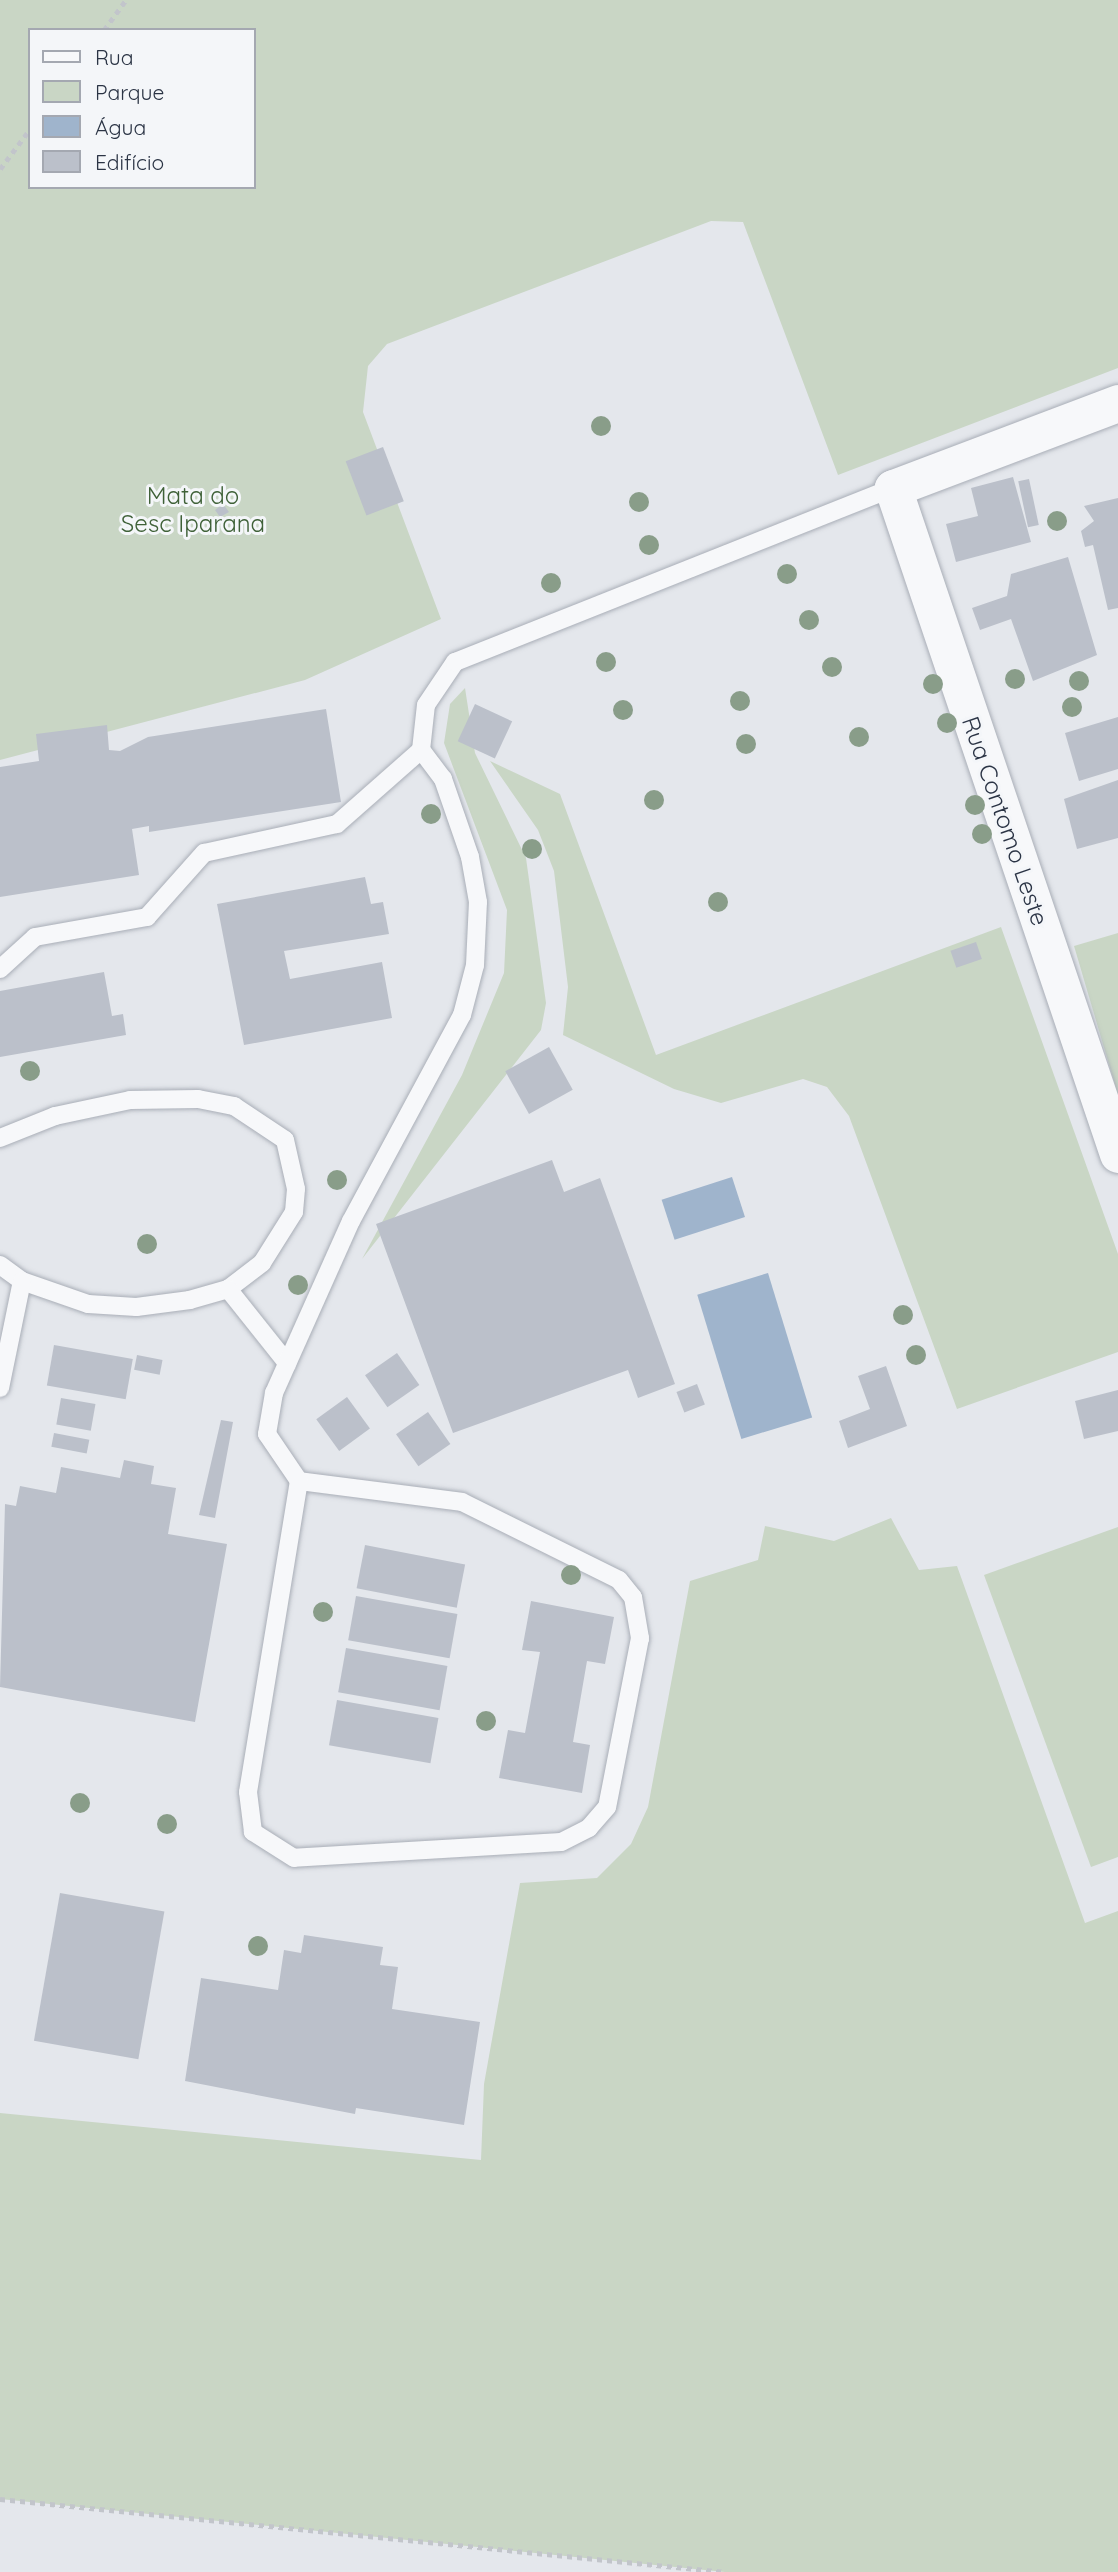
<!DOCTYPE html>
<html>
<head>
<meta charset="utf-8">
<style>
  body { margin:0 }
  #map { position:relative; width:1118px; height:2572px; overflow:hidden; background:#e4e7ec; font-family:Quicksand,sans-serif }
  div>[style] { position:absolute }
  .green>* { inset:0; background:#c9d6c5 }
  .water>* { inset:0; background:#9fb4cc; transform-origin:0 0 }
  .building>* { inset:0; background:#bbc0ca; transform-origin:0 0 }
  .path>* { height:4.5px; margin-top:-2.25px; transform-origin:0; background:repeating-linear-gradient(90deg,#c2c5cb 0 5px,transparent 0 10px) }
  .roads { filter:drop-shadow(0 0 2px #a9aeb7) drop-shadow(0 0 2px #a9aeb7) }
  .lane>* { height:18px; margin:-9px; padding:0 9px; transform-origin:9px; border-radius:9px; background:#f7f8fa }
  .street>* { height:37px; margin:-18.5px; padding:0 18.5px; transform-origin:18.5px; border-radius:18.5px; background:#f7f8fa }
  .trees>* { width:20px; height:20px; margin:-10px; border-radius:50%; background:#899d89 }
  span { translate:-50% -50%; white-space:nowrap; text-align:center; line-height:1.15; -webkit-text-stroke:6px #f4f6f9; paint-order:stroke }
  .park-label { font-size:24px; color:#3f6138 }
  .street-label { font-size:24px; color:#2b3445 }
  .legend { position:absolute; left:28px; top:28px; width:228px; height:161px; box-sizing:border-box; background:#f4f6f9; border:2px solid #a4a8b1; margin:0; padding:9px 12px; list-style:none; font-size:21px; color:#2b3445 }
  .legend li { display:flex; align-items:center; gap:14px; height:35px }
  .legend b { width:35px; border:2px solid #a4a8b1 }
</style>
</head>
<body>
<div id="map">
  <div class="green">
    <div style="clip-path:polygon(evenodd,0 0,1118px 0,1118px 368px,838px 475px,743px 222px,711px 221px,387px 344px,368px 366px,363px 412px,441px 619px,305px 680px,0 760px,0 0,30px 30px,254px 30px,254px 187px,30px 187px,30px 30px)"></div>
    <div style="clip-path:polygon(465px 688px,475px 753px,526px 858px,546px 1003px,541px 1030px,362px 1259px,462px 1075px,504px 973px,507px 910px,444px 743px,450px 704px)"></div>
    <div style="clip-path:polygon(490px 761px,560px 794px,656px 1055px,1001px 927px,1118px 1254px,1118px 1352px,957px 1409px,849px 1116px,827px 1087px,803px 1079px,721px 1103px,674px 1089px,563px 1035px,568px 987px,554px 871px,538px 830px)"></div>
    <div style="clip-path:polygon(1118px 933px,1118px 1095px,1074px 946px)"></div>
    <div style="clip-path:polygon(891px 1518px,919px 1570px,957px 1566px,1085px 1923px,1118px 1911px,1118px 2572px,725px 2572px,0 2499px,0 2113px,481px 2160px,484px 2084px,520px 1883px,597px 1878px,631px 1844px,648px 1807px,690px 1581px,758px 1560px,765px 1526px,834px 1541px)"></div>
    <div style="clip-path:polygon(1118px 1527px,1118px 1857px,1091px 1867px,984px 1575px)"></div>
  </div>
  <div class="water">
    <div style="left:732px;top:1177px;width:42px;height:74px;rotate:72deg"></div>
    <div style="left:768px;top:1273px;width:151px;height:74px;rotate:73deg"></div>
  </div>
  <div class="building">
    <div style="left:383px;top:447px;width:58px;height:40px;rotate:69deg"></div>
    <div style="clip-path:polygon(1013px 477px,1031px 542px,956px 562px,946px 524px,978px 516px,971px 488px)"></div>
    <div style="left:1029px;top:479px;width:47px;height:11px;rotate:78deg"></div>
    <div style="clip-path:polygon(1118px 498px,1118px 608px,1108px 610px,1093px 545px,1085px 547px,1081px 531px,1094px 521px,1084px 506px)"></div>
    <div style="clip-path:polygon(223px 504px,229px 512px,220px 517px,215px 510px)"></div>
    <div style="clip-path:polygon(1068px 557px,1097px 655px,1033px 681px,1011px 619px,980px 630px,972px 608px,1007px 596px,1011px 574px)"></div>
    <div style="left:475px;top:704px;width:41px;height:41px;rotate:25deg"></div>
    <div style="clip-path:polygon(326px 709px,341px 802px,149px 832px,149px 826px,132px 829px,139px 875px,0 897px,0 767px,39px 761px,36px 734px,107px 725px,109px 750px,120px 751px,148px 737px)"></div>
    <div style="clip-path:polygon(1118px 717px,1118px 769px,1079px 781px,1065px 733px)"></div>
    <div style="clip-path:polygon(1118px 780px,1118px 838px,1077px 849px,1064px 799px)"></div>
    <div style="clip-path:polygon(365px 877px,371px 904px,383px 902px,389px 934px,284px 951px,290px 979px,382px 962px,392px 1018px,244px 1045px,217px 904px)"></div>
    <div style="left:976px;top:942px;width:18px;height:27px;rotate:71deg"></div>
    <div style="clip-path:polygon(104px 972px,112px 1016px,123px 1014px,126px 1035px,0 1057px,0 991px)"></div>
    <div style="left:549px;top:1047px;width:49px;height:50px;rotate:61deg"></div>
    <div style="clip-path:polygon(552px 1160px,564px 1192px,600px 1178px,675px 1384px,638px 1398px,628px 1370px,453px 1433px,376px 1224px)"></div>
    <div style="left:54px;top:1345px;width:80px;height:41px;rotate:10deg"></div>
    <div style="left:397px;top:1353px;width:39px;height:39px;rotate:55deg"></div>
    <div style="left:137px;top:1355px;width:26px;height:15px;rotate:11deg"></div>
    <div style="clip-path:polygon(886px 1366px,907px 1426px,848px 1448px,839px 1421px,870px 1409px,858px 1376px)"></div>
    <div style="left:697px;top:1384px;width:22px;height:22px;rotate:69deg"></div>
    <div style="clip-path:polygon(1118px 1390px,1118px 1431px,1084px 1439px,1075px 1401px)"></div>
    <div style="left:347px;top:1397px;width:39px;height:38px;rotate:54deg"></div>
    <div style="left:61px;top:1398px;width:35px;height:27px;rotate:10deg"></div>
    <div style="left:428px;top:1412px;width:39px;height:39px;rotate:55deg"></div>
    <div style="clip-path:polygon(221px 1420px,233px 1422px,215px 1518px,199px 1515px)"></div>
    <div style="left:54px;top:1433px;width:36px;height:14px;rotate:11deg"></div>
    <div style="clip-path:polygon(124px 1460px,154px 1466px,151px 1484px,176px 1488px,168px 1534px,227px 1544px,195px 1722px,0 1687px,5px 1504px,16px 1506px,20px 1486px,56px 1493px,61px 1467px,120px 1478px)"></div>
    <div style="left:365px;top:1545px;width:102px;height:44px;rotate:11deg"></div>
    <div style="left:356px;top:1596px;width:103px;height:45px;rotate:10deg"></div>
    <div style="clip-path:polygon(531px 1601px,614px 1617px,605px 1664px,587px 1661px,573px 1742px,590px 1745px,582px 1793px,499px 1778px,508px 1730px,525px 1733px,540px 1652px,522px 1650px)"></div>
    <div style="left:346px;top:1648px;width:103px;height:45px;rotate:10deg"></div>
    <div style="left:337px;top:1700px;width:103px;height:46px;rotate:10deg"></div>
    <div style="left:60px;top:1893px;width:106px;height:150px;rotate:10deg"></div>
    <div style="clip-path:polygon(304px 1935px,383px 1947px,380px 1965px,398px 1967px,392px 2009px,480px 2022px,464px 2125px,356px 2108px,355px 2114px,185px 2081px,201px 1978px,278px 1990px,284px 1950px,301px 1953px)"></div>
  </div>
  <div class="path">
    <div style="left:104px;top:30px;width:37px;rotate:-54deg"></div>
    <div style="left:0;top:169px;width:50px;rotate:-53.1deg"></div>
    <div style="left:0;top:2499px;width:729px;rotate:5.75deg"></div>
  </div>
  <div class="roads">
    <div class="lane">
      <div style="left:0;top:969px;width:47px;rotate:-42.4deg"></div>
      <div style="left:35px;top:937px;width:114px;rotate:-10.1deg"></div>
      <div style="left:147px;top:917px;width:86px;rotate:-48.3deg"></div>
      <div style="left:204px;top:853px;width:136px;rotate:-12.3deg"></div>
      <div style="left:337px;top:824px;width:112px;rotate:-41.4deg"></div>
      <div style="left:0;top:1138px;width:59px;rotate:-21.8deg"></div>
      <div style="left:55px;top:1116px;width:77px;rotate:-12deg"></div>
      <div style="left:130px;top:1100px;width:68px;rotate:-0.8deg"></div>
      <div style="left:198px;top:1099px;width:37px;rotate:11deg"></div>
      <div style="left:234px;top:1106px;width:61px;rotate:33.7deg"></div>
      <div style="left:285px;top:1140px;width:50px;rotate:77.3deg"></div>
      <div style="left:296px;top:1189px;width:23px;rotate:95deg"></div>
      <div style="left:294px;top:1212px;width:60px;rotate:122.1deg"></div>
      <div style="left:262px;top:1263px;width:43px;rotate:142.6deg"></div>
      <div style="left:228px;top:1289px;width:40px;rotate:164deg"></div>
      <div style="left:190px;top:1300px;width:54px;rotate:172.6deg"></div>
      <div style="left:136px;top:1307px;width:48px;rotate:-176.4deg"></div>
      <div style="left:88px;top:1304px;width:70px;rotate:-160.8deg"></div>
      <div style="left:22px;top:1281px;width:27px;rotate:-144deg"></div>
      <div style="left:228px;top:1289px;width:95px;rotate:51.4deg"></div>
      <div style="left:0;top:1388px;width:109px;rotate:-78.4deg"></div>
      <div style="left:299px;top:1481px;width:164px;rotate:7.3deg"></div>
      <div style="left:462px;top:1502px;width:175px;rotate:26.4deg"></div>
      <div style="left:619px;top:1580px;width:22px;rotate:51deg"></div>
      <div style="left:633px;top:1597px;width:42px;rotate:80.3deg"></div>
      <div style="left:640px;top:1638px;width:172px;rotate:101deg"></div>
      <div style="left:607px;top:1807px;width:28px;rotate:131deg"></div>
      <div style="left:589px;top:1828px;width:31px;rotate:153deg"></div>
      <div style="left:561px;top:1842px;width:267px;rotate:176.6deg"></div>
      <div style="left:294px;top:1858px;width:49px;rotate:-147.6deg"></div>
      <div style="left:253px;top:1832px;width:40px;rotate:-97.1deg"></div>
      <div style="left:248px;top:1792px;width:315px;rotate:-80.7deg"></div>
      <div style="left:299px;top:1481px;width:57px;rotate:-124.2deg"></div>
      <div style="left:267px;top:1434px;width:42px;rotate:-80.3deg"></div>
      <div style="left:274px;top:1393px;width:188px;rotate:-65.9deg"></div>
      <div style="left:351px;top:1221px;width:234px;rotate:-61.7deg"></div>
      <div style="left:462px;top:1015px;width:52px;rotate:-75.4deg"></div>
      <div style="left:475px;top:965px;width:63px;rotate:-87.3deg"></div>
      <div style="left:478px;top:902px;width:46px;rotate:-100.1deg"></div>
      <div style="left:470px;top:857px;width:83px;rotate:-109.1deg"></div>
      <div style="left:443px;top:779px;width:36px;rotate:-127deg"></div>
      <div style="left:421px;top:750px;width:45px;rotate:-83.7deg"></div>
      <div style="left:426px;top:705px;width:52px;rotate:-56deg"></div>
      <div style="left:455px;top:662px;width:471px;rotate:-21.7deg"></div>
    </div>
    <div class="street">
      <div style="left:1118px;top:403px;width:241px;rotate:159.3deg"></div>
      <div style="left:893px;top:488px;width:703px;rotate:71.33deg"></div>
    </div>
  </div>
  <div class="trees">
    <div style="left:601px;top:426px"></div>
    <div style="left:639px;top:502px"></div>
    <div style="left:1057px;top:521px"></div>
    <div style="left:649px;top:545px"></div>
    <div style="left:787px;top:574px"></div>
    <div style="left:551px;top:583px"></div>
    <div style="left:809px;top:620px"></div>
    <div style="left:606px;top:662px"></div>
    <div style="left:832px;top:667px"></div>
    <div style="left:1015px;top:679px"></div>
    <div style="left:1079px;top:681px"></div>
    <div style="left:933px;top:684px"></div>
    <div style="left:740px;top:701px"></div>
    <div style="left:1072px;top:707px"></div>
    <div style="left:623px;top:710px"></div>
    <div style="left:947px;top:723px"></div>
    <div style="left:859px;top:737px"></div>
    <div style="left:746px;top:744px"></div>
    <div style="left:654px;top:800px"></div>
    <div style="left:975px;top:805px"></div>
    <div style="left:431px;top:814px"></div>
    <div style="left:982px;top:834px"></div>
    <div style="left:532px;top:849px"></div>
    <div style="left:718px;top:902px"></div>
    <div style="left:30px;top:1071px"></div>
    <div style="left:337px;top:1180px"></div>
    <div style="left:147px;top:1244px"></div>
    <div style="left:298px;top:1285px"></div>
    <div style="left:903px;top:1315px"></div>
    <div style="left:916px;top:1355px"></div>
    <div style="left:571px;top:1575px"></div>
    <div style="left:323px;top:1612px"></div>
    <div style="left:486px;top:1721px"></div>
    <div style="left:80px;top:1803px"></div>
    <div style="left:167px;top:1824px"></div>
    <div style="left:258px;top:1946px"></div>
  </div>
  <div class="park-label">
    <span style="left:193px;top:510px">Mata do<br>Sesc Iparana</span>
  </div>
  <div class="street-label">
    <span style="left:1005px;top:821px;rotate:71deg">Rua Contomo Leste</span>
  </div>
  <ul class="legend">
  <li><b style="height:9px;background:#f7f8fa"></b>Rua</li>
  <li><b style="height:19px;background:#c9d6c5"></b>Parque</li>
  <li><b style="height:19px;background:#9fb4cc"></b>Água</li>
  <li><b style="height:19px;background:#bbc0ca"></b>Edifício</li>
  </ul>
</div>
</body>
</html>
